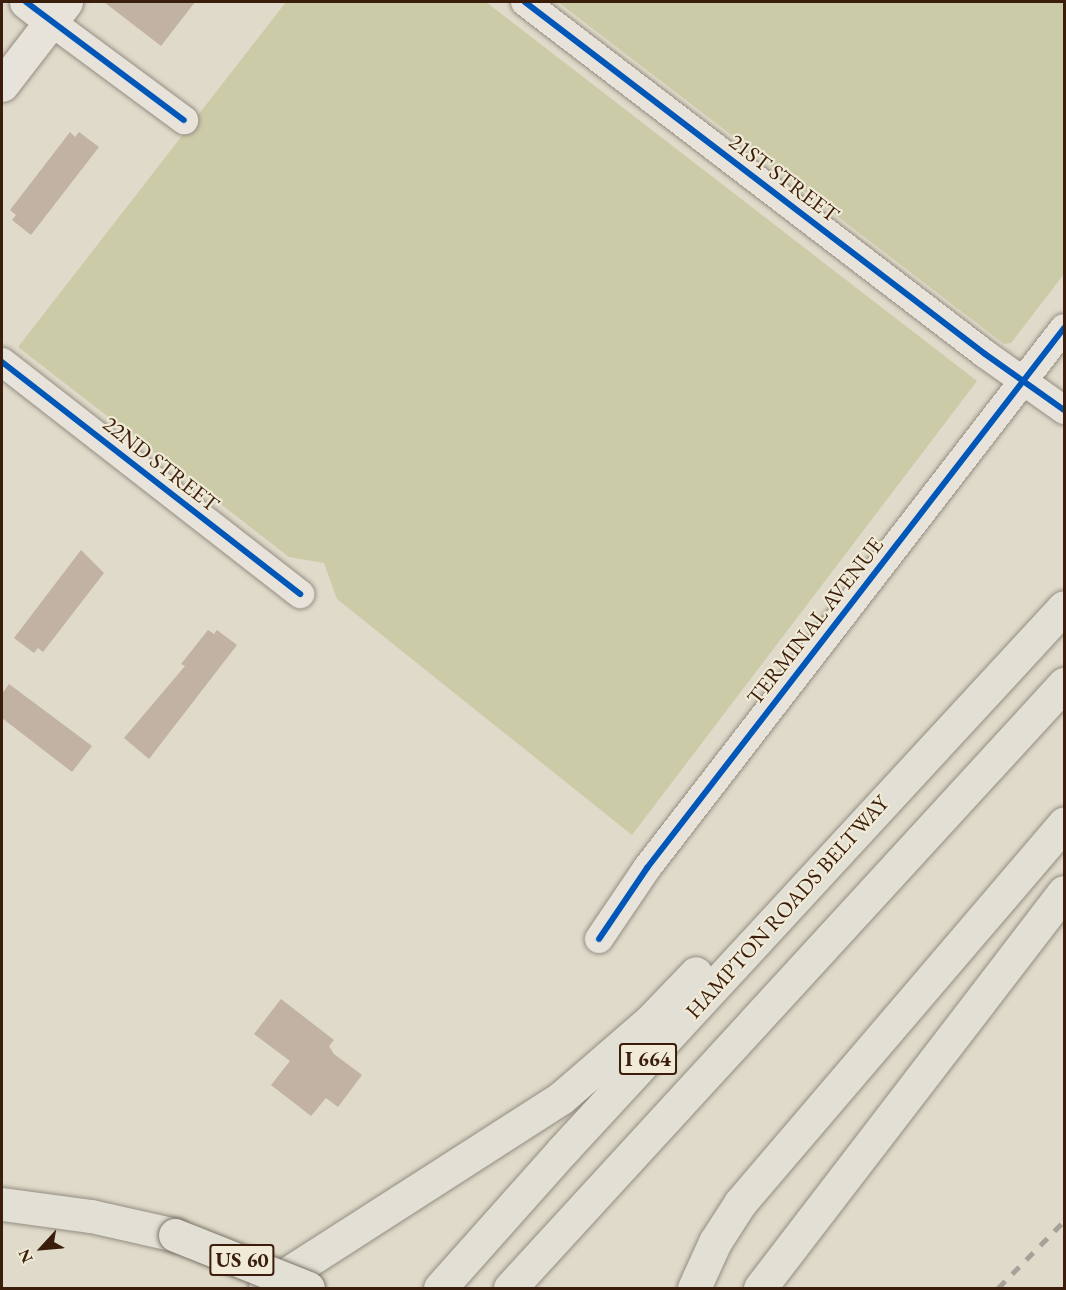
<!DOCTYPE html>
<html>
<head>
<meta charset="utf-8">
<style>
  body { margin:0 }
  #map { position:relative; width:1066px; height:1290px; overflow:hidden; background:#dfdac9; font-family:"EB Garamond",serif }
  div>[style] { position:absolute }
  .green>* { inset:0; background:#cccba8 }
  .building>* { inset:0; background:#c1b2a4 }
  .roads { filter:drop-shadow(0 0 2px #948d82) drop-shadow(0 0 2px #948d82) }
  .minor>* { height:28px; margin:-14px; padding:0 14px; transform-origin:14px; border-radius:14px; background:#e7e3db }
  .tertiary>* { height:33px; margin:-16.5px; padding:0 16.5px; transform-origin:16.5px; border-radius:16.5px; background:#e7e3db }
  .secondary>* { height:33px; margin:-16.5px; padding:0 16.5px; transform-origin:16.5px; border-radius:16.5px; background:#e7e3db }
  .primary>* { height:33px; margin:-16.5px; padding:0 16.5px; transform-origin:16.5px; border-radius:16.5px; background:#e2dfd5 }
  .motorway>* { height:33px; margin:-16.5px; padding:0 16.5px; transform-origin:16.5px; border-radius:16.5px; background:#e2dfd5 }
  .rail>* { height:4.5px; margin-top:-2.25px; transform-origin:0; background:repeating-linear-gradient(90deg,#a6a199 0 10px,transparent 0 20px) }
  .bridges { filter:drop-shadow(0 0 2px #7c7469) drop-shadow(0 0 2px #7c7469) }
  .primary-bridge>* { height:33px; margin:-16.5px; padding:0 16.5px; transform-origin:16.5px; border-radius:16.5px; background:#e2dfd5 }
  .cycleway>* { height:6px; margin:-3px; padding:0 3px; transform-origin:3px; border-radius:3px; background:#0057b8 }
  span { translate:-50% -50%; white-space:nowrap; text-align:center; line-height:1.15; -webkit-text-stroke:4.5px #f0ead6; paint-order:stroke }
  .shield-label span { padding:2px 4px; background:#f0ead6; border:2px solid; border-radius:4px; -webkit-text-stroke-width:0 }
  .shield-label { font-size:21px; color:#3a1d0b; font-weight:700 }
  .street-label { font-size:22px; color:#3a1d0b }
  .frame { position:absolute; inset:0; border:3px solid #3a1d0b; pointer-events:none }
  .north { position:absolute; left:12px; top:1218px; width:60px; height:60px; -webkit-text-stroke:4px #f0ead6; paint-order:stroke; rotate:244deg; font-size:16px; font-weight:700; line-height:24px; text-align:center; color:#3a1d0b }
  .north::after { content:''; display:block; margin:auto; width:21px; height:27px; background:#3a1d0b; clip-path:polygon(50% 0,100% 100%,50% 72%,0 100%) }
</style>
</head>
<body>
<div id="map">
  <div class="green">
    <div style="clip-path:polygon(286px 2px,486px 2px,977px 381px,632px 835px,337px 599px,324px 563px,289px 557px,18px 347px)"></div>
    <div style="clip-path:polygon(558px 2px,1064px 2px,1064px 274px,1011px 343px,1004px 344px)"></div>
  </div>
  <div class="building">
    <div style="clip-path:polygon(104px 2px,195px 2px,161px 46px)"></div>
    <div style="clip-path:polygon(70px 132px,75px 137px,79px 132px,99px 147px,31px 235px,12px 220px,16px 215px,10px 210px)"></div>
    <div style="clip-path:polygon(81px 550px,104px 573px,43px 652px,38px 648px,34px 653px,14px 638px)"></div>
    <div style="clip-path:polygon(208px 630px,214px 634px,217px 630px,237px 645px,149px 759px,124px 738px,185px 666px,181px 664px)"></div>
    <div style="clip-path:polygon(9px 684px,92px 746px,72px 772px,2px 718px,2px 694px)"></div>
    <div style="clip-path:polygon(281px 999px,334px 1040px,329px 1046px,334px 1054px,362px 1075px,338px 1107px,326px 1098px,311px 1116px,271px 1085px,290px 1061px,254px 1034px)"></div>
  </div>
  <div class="roads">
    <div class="minor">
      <div style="left:525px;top:2px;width:579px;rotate:37.42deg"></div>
      <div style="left:985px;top:354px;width:97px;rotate:35.3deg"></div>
      <div style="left:50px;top:21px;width:167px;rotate:36.5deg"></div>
      <div style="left:2px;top:362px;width:378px;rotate:37.9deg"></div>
      <div style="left:599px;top:939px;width:86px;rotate:-55.9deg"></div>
      <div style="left:647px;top:868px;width:682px;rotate:-52.32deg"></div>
    </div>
    <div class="tertiary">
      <div style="left:26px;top:2px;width:31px;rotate:38deg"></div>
    </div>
    <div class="secondary">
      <div style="left:2px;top:85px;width:105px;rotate:-52.4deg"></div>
    </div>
    <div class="primary">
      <div style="left:2px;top:1204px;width:90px;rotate:7.7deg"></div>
      <div style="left:91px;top:1216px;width:86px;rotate:12.7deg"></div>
    </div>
    <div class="motorway">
      <div style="left:265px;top:1288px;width:352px;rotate:-32.7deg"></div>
      <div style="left:561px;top:1098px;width:118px;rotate:-40.9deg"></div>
      <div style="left:650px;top:1021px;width:66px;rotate:-46.2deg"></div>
      <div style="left:440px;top:1288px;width:183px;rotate:-48.3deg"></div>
      <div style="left:562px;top:1151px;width:740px;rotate:-47.3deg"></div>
      <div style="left:510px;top:1288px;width:820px;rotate:-47.47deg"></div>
      <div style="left:694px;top:1288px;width:51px;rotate:-65.5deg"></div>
      <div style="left:715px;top:1242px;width:46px;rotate:-57.3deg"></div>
      <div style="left:740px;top:1203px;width:499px;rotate:-49.5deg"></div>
      <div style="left:760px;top:1288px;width:499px;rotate:-52.5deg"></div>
    </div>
  </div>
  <div class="rail">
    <div style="left:998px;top:1288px;width:94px;rotate:-45.4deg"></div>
  </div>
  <div class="bridges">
    <div class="primary-bridge">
      <div style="left:175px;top:1235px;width:143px;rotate:21.7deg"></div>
    </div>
  </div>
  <div class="cycleway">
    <div style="left:26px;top:2px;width:197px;rotate:36.8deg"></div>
    <div style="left:525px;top:2px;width:579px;rotate:37.42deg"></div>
    <div style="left:985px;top:354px;width:97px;rotate:35.3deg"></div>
    <div style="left:2px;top:362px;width:378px;rotate:37.9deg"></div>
    <div style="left:599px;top:939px;width:86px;rotate:-55.9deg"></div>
    <div style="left:647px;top:868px;width:682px;rotate:-52.32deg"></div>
  </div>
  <div class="shield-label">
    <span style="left:648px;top:1059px">I 664</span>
    <span style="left:242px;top:1260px">US 60</span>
  </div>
  <div class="street-label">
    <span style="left:784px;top:178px;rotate:37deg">21ST STREET</span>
    <span style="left:161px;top:464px;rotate:38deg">22ND STREET</span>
    <span style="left:815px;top:621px;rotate:-52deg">TERMINAL AVENUE</span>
    <span style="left:787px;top:907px;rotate:-48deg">HAMPTON ROADS BELTWAY</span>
  </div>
  <div class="frame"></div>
  <div class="north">N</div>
</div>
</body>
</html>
